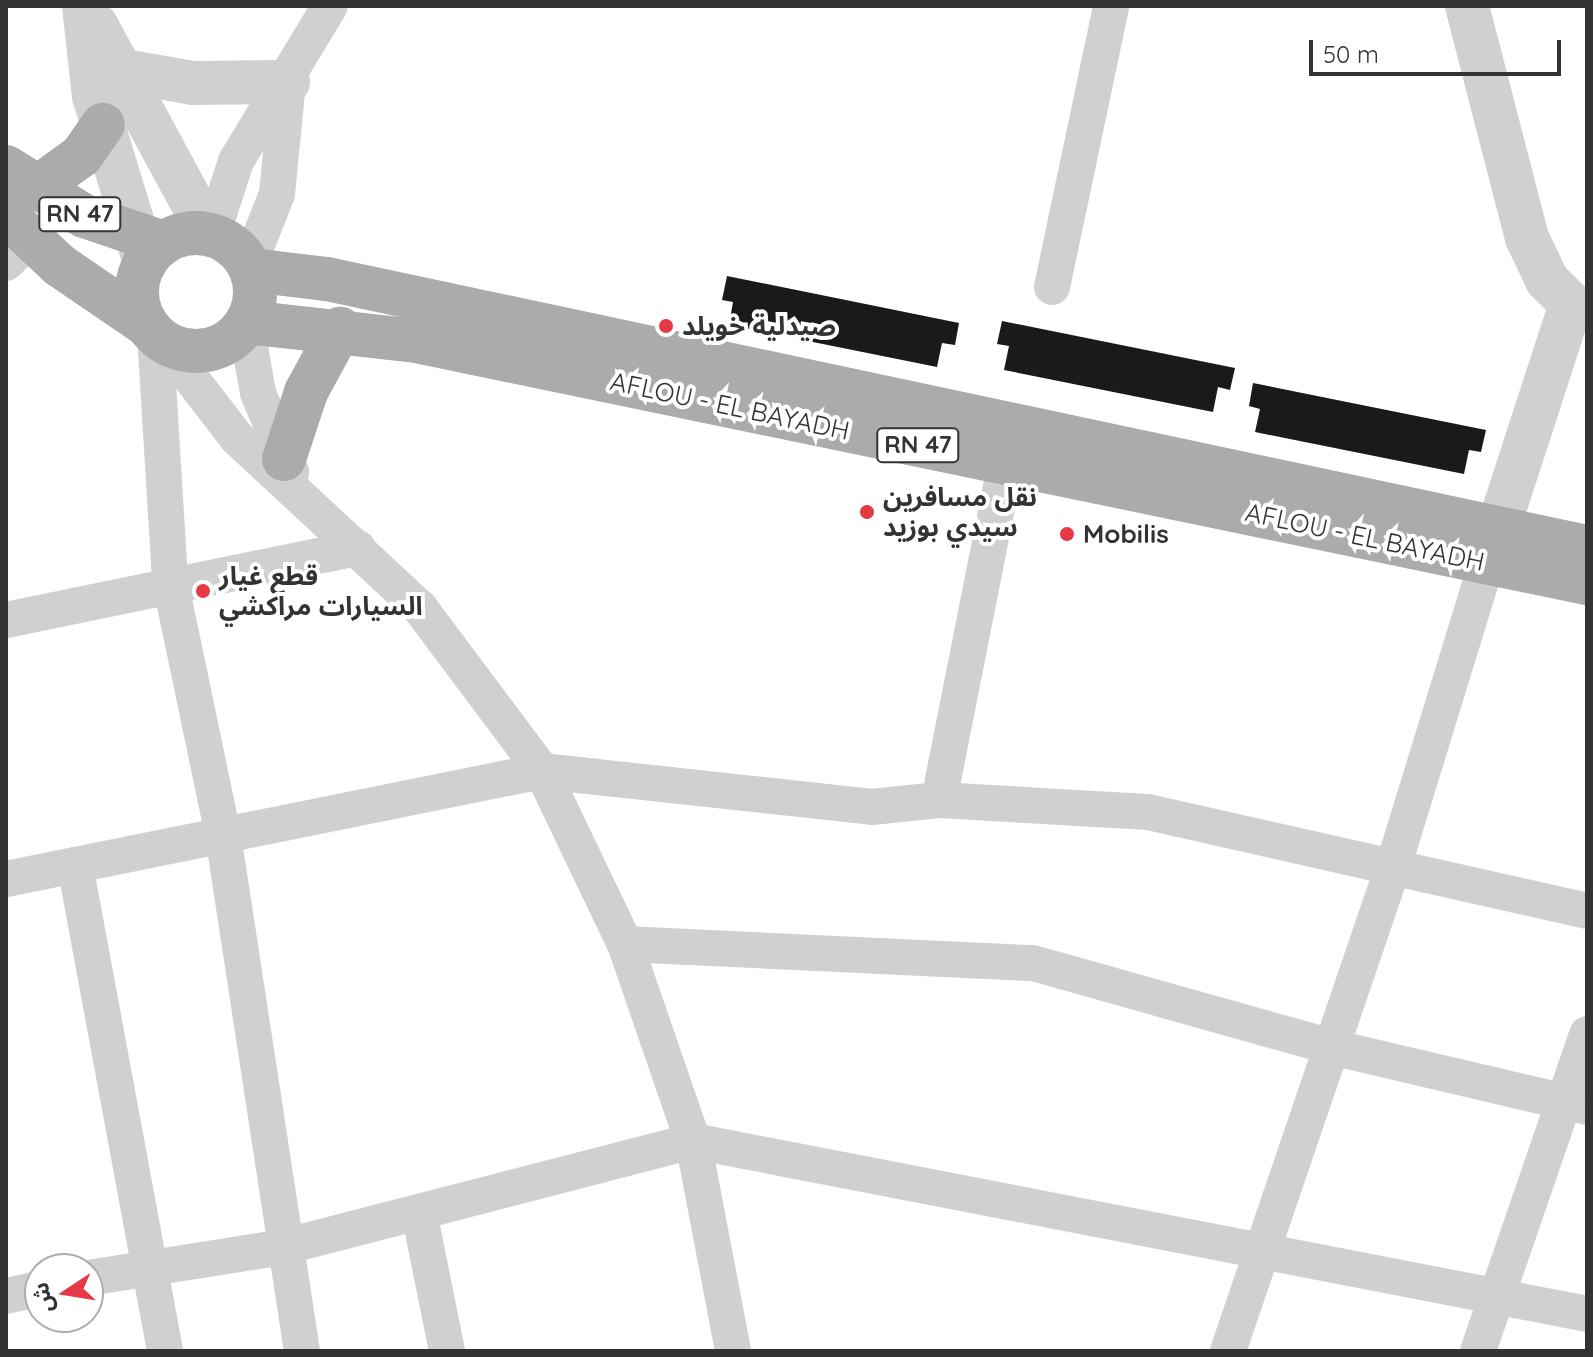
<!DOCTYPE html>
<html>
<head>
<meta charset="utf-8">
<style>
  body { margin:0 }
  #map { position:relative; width:1593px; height:1357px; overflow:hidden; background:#fff; font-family:Quicksand,"Noto Sans Arabic",sans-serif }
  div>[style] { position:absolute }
  .building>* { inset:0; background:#1a1a1a }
  .minor>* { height:36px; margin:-18px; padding:0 18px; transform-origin:18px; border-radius:18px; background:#d0d0d0 }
  .tertiary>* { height:44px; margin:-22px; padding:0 22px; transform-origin:22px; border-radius:22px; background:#d0d0d0 }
  .primary>* { height:44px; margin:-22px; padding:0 22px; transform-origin:22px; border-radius:22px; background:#ababab }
  .primary>.ring { margin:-22px; padding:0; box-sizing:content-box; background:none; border:44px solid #ababab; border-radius:50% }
  .dots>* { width:22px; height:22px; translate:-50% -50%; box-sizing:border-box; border:4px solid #fff; border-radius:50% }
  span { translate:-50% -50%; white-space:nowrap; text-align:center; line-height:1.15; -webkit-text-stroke:8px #fff; paint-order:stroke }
  .shield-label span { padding:2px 6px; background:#fff; border:2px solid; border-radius:6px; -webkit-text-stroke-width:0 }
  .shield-label { font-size:24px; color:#333; font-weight:700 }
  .poi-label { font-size:26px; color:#333; font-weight:700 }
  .left { translate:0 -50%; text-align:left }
  .street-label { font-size:26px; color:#333 }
  .frame { position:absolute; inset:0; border:8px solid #333; pointer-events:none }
  .north { position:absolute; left:24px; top:1253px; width:80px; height:80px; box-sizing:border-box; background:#fff; border:2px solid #adadad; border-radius:50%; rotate:258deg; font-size:22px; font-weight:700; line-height:32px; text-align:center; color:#333 }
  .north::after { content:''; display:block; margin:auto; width:28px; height:36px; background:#e63946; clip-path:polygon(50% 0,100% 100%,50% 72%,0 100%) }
  .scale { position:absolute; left:1309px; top:40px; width:252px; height:36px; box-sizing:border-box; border:4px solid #333; border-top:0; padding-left:10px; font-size:24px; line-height:28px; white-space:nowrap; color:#333; -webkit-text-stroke:6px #fff; paint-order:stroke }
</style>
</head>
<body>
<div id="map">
  <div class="building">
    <div style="clip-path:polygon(727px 276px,959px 323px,955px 345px,942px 343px,937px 367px,729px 325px,733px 302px,722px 300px)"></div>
    <div style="clip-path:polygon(1002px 321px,1235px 368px,1230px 390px,1218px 387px,1213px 412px,1004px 370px,1009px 346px,997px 344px)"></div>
    <div style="clip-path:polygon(1253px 383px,1486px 430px,1481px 452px,1469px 450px,1464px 474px,1255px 432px,1260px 409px,1249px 406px)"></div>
  </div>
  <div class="minor">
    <div style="left:212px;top:235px;width:78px;rotate:-72deg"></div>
    <div style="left:236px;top:161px;width:181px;rotate:-58.8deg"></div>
    <div style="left:6px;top:263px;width:35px;rotate:-44deg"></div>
    <div style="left:249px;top:265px;width:76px;rotate:-68.5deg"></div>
    <div style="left:277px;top:194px;width:113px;rotate:-84.4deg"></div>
    <div style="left:1052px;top:287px;width:287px;rotate:-78.1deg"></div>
    <div style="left:246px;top:324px;width:70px;rotate:80.1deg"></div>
    <div style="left:258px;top:393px;width:86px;rotate:67.3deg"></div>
    <div style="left:155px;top:334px;width:247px;rotate:86.5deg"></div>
    <div style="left:170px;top:581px;width:259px;rotate:78.2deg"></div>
    <div style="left:223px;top:835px;width:522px;rotate:81.3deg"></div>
    <div style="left:160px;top:338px;width:126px;rotate:52.4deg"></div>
    <div style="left:237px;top:438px;width:250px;rotate:42.9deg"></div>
    <div style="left:420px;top:608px;width:204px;rotate:53.2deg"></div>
    <div style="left:542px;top:771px;width:192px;rotate:64.4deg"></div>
    <div style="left:625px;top:944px;width:208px;rotate:71deg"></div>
    <div style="left:693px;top:1141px;width:214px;rotate:79.2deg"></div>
    <div style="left:6px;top:620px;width:359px;rotate:-11.6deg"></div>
    <div style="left:939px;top:800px;width:370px;rotate:-78.8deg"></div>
    <div style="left:75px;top:865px;width:494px;rotate:79.5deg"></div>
    <div style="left:6px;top:879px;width:547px;rotate:-11.39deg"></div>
    <div style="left:542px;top:771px;width:332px;rotate:6.2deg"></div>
    <div style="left:872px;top:807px;width:67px;rotate:-6deg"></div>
    <div style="left:939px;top:800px;width:209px;rotate:3.3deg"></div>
    <div style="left:1148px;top:812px;width:450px;rotate:12.7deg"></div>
    <div style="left:625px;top:944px;width:408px;rotate:2.7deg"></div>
    <div style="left:1033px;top:963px;width:310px;rotate:15.7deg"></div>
    <div style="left:1331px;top:1047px;width:263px;rotate:13.2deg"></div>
    <div style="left:419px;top:1212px;width:142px;rotate:78.6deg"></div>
    <div style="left:88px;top:1278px;width:197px;rotate:-9deg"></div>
    <div style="left:283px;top:1247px;width:423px;rotate:-14.5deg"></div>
    <div style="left:693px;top:1141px;width:911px;rotate:10.95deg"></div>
    <div style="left:6px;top:1296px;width:35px;rotate:-12deg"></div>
    <div style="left:1228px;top:1351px;width:515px;rotate:-71.18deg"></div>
    <div style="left:1394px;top:864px;width:316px;rotate:-72.9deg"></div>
    <div style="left:1478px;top:1351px;width:335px;rotate:-71deg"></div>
  </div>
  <div class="tertiary">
    <div style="left:84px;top:6px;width:91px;rotate:83.7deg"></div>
    <div style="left:94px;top:96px;width:175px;rotate:73deg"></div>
    <div style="left:1467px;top:6px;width:240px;rotate:75.5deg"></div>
    <div style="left:1527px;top:238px;width:47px;rotate:64.5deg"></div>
    <div style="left:1547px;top:280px;width:34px;rotate:45deg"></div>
    <div style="left:1571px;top:304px;width:271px;rotate:108deg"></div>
    <div style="left:96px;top:25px;width:238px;rotate:61.6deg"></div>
    <div style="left:118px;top:70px;width:76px;rotate:9.8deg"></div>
    <div style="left:193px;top:83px;width:95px;rotate:-0.6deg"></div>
  </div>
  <div class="primary">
    <div style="left:6px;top:167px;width:92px;rotate:32.1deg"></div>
    <div style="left:84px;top:216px;width:84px;rotate:18.6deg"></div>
    <div style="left:35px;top:189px;width:57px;rotate:-35.7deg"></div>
    <div style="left:81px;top:156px;width:38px;rotate:-55deg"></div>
    <div style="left:6px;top:215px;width:73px;rotate:43.3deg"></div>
    <div style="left:59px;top:265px;width:107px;rotate:34.3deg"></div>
    <div class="ring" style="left:137px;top:233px;width:74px;height:74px"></div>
    <div style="left:251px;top:270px;width:77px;rotate:6.8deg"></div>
    <div style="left:327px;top:279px;width:1288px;rotate:12.01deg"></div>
    <div style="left:247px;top:322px;width:170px;rotate:6.4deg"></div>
    <div style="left:416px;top:341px;width:1196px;rotate:11.68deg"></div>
    <div style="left:284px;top:459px;width:71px;rotate:-71.8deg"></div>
    <div style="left:306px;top:392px;width:72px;rotate:-61.6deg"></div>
  </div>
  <div class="dots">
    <div style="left:666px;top:326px;background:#e63946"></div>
    <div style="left:867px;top:512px;background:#e63946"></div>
    <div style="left:1067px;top:534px;background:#e63946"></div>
    <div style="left:203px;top:591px;background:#e63946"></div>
  </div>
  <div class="shield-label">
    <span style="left:80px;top:214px">RN 47</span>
    <span style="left:918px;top:445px">RN 47</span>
  </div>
  <div class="poi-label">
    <span class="left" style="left:682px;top:326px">صيدلية خويلد</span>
    <span class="left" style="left:883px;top:512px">نقل مسافرين<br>سيدي بوزيد</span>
    <span class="left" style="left:1083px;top:534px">Mobilis</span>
    <span class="left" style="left:219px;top:591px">قطع غيار<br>السيارات مراكشي</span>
  </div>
  <div class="street-label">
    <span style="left:730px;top:406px;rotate:12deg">AFLOU - EL BAYADH</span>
    <span style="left:1365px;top:537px;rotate:12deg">AFLOU - EL BAYADH</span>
  </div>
  <div class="frame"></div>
  <div class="north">ش</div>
  <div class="scale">50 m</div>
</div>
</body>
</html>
